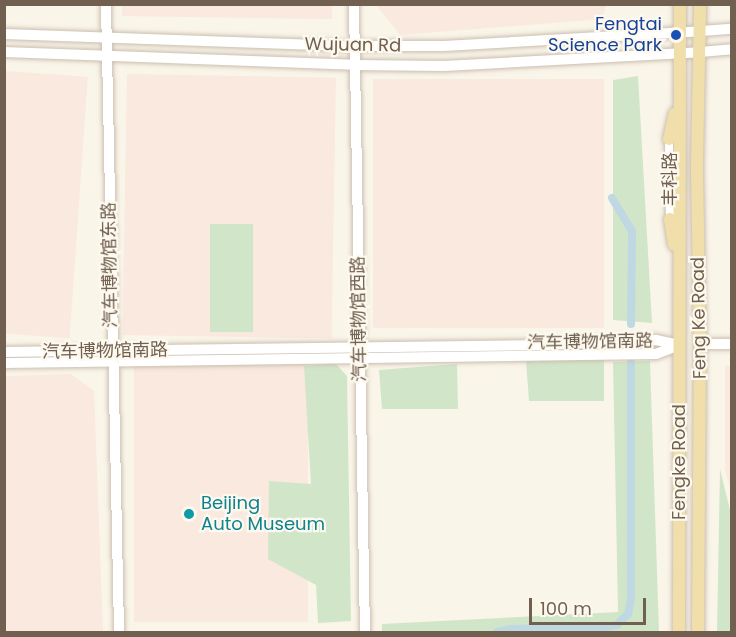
<!DOCTYPE html>
<html>
<head>
<meta charset="utf-8">
<style>
  body { margin:0 }
  #map { position:relative; width:736px; height:637px; overflow:hidden; background:#faf5e9; font-family:Poppins,"Noto Sans SC",sans-serif }
  div>[style] { position:absolute }
  .commercial>* { inset:0; background:#f9e9de; transform-origin:0 0 }
  .green>* { inset:0; background:#d1e6c9; transform-origin:0 0 }
  .canal>* { height:8px; margin:-4px; padding:0 4px; transform-origin:4px; border-radius:4px; background:#bfd8e1 }
  .roads { filter:drop-shadow(0 0 2px #cbbfb0) drop-shadow(0 0 2px #cbbfb0) }
  .minor>* { height:8px; margin:-4px; padding:0 4px; transform-origin:4px; border-radius:4px; background:#fff }
  .tertiary>* { height:10px; margin:-5px; padding:0 5px; transform-origin:5px; border-radius:5px; background:#fff }
  .secondary>* { height:10px; margin:-5px; padding:0 5px; transform-origin:5px; border-radius:5px; background:#fff }
  .primary>* { height:12px; margin:-6px; padding:0 6px; transform-origin:6px; border-radius:6px; background:#f0dfaa }
  .dots>* { width:16px; height:16px; translate:-50% -50%; box-sizing:border-box; border:3px solid #fdf9ef; border-radius:50% }
  span { translate:-50% -50%; white-space:nowrap; text-align:center; line-height:1.15; -webkit-text-stroke:4.5px #fdf9ef; paint-order:stroke }
  .transit-label { font-size:18px; color:#164399 }
  .right { translate:-100% -50%; text-align:right }
  .street-label { font-size:18px; color:#716050 }
  .culture-label { font-size:18px; color:#0d838f }
  .left { translate:0 -50%; text-align:left }
  .frame { position:absolute; inset:0; border:6px solid #716050; pointer-events:none }
  .scale { position:absolute; left:529px; top:598px; width:117px; height:27px; box-sizing:border-box; border:3px solid #716050; border-top:0; padding-left:8px; font-size:18px; line-height:21px; white-space:nowrap; color:#716050; -webkit-text-stroke:4px #fdf9ef; paint-order:stroke }
</style>
</head>
<body>
<div id="map">
  <div class="commercial">
    <div style="clip-path:polygon(122px 5px,332px 5px,332px 19px,122px 16px)"></div>
    <div style="clip-path:polygon(376px 5px,605px 5px,604px 19px,400px 35px)"></div>
    <div style="left:5px;top:71px;width:83px;height:262px;rotate:4deg"></div>
    <div style="left:127px;top:74px;width:209px;height:261px;rotate:1deg"></div>
    <div style="left:604px;top:79px;width:249px;height:231px;rotate:90deg"></div>
    <div style="left:308px;top:363px;width:259px;height:174px;rotate:90deg"></div>
    <div style="clip-path:polygon(725px 366px,732px 366px,731px 491px,725px 471px)"></div>
    <div style="clip-path:polygon(71px 374px,94px 391px,103px 632px,5px 632px,5px 376px)"></div>
  </div>
  <div class="green">
    <div style="clip-path:polygon(638px 76px,652px 323px,613px 320px,613px 80px)"></div>
    <div style="left:210px;top:224px;width:43px;height:108px"></div>
    <div style="clip-path:polygon(604px 356px,604px 401px,529px 401px,526px 361px)"></div>
    <div style="clip-path:polygon(650px 361px,659px 632px,382px 632px,382px 624px,618px 612px,613px 362px)"></div>
    <div style="clip-path:polygon(335px 363px,347px 376px,351px 621px,318px 623px,316px 585px,268px 559px,269px 481px,311px 484px,304px 366px)"></div>
    <div style="clip-path:polygon(457px 364px,458px 409px,382px 409px,379px 370px)"></div>
    <div style="clip-path:polygon(720px 469px,731px 514px,731px 632px,717px 632px)"></div>
  </div>
  <div class="canal">
    <div style="left:612px;top:198px;width:39px;rotate:59deg"></div>
    <div style="left:632px;top:231px;width:93px;rotate:90.6deg"></div>
    <div style="left:497px;top:632px;width:14px;rotate:-12deg"></div>
    <div style="left:511px;top:629px;width:94px;rotate:-1.2deg"></div>
    <div style="left:605px;top:627px;width:12px;rotate:-9deg"></div>
    <div style="left:617px;top:625px;width:16px;rotate:-45deg"></div>
    <div style="left:628px;top:614px;width:16px;rotate:-79deg"></div>
    <div style="left:631px;top:598px;width:235px;rotate:-90deg"></div>
  </div>
  <div class="roads">
    <div class="minor">
      <div style="left:669px;top:139px;width:80px;rotate:89.3deg"></div>
    </div>
    <div class="tertiary">
      <div style="left:106px;top:4px;width:628px;rotate:88.81deg"></div>
      <div style="left:354px;top:4px;width:628px;rotate:89deg"></div>
      <div style="left:701px;top:31px;width:31px;rotate:-4deg"></div>
      <div style="left:700px;top:52px;width:32px;rotate:-5deg"></div>
      <div style="left:700px;top:344px;width:32px"></div>
      <div style="left:4px;top:352px;width:543px;rotate:-0.74deg"></div>
      <div style="left:547px;top:345px;width:109px;rotate:-2.6deg"></div>
      <div style="left:656px;top:340px;width:24px;rotate:12deg"></div>
      <div style="left:4px;top:363px;width:652px;rotate:-0.79deg"></div>
      <div style="left:656px;top:354px;width:25px;rotate:-21deg"></div>
    </div>
    <div class="secondary">
      <div style="left:4px;top:34px;width:350px;rotate:2deg"></div>
      <div style="left:354px;top:46px;width:90px"></div>
      <div style="left:444px;top:46px;width:257px;rotate:-3.3deg"></div>
      <div style="left:4px;top:52px;width:350px;rotate:2.1deg"></div>
      <div style="left:354px;top:65px;width:90px;rotate:0.6deg"></div>
      <div style="left:444px;top:66px;width:256px;rotate:-3.1deg"></div>
    </div>
    <div class="primary">
      <div style="left:669px;top:139px;width:26px;rotate:-77deg"></div>
      <div style="left:670px;top:219px;width:26px;rotate:81deg"></div>
      <div style="left:679px;top:632px;width:628px;rotate:-89.91deg"></div>
      <div style="left:698px;top:632px;width:288px;rotate:-89.6deg"></div>
      <div style="left:700px;top:344px;width:180px;rotate:-91deg"></div>
      <div style="left:697px;top:164px;width:160px;rotate:-88.9deg"></div>
    </div>
  </div>
  <div class="dots">
    <div style="left:676px;top:35px;background:#1a4fb4"></div>
    <div style="left:189px;top:514px;background:#0f9aa8"></div>
  </div>
  <div class="transit-label">
    <span class="right" style="left:662px;top:35px">Fengtai<br>Science Park</span>
  </div>
  <div class="street-label">
    <span style="left:353px;top:45px;rotate:1deg">Wujuan Rd</span>
    <span style="left:670px;top:179px;rotate:-90deg">丰科路</span>
    <span style="left:110px;top:265px;rotate:-91deg">汽车博物馆东路</span>
    <span style="left:699px;top:318px;rotate:-91deg">Feng Ke Road</span>
    <span style="left:359px;top:319px;rotate:-91deg">汽车博物馆西路</span>
    <span style="left:590px;top:342px;rotate:-1deg">汽车博物馆南路</span>
    <span style="left:105px;top:351px;rotate:-1deg">汽车博物馆南路</span>
    <span style="left:679px;top:462px;rotate:-90deg">Fengke Road</span>
  </div>
  <div class="culture-label">
    <span class="left" style="left:201px;top:514px">Beijing<br>Auto Museum</span>
  </div>
  <div class="frame"></div>
  <div class="scale">100 m</div>
</div>
</body>
</html>
